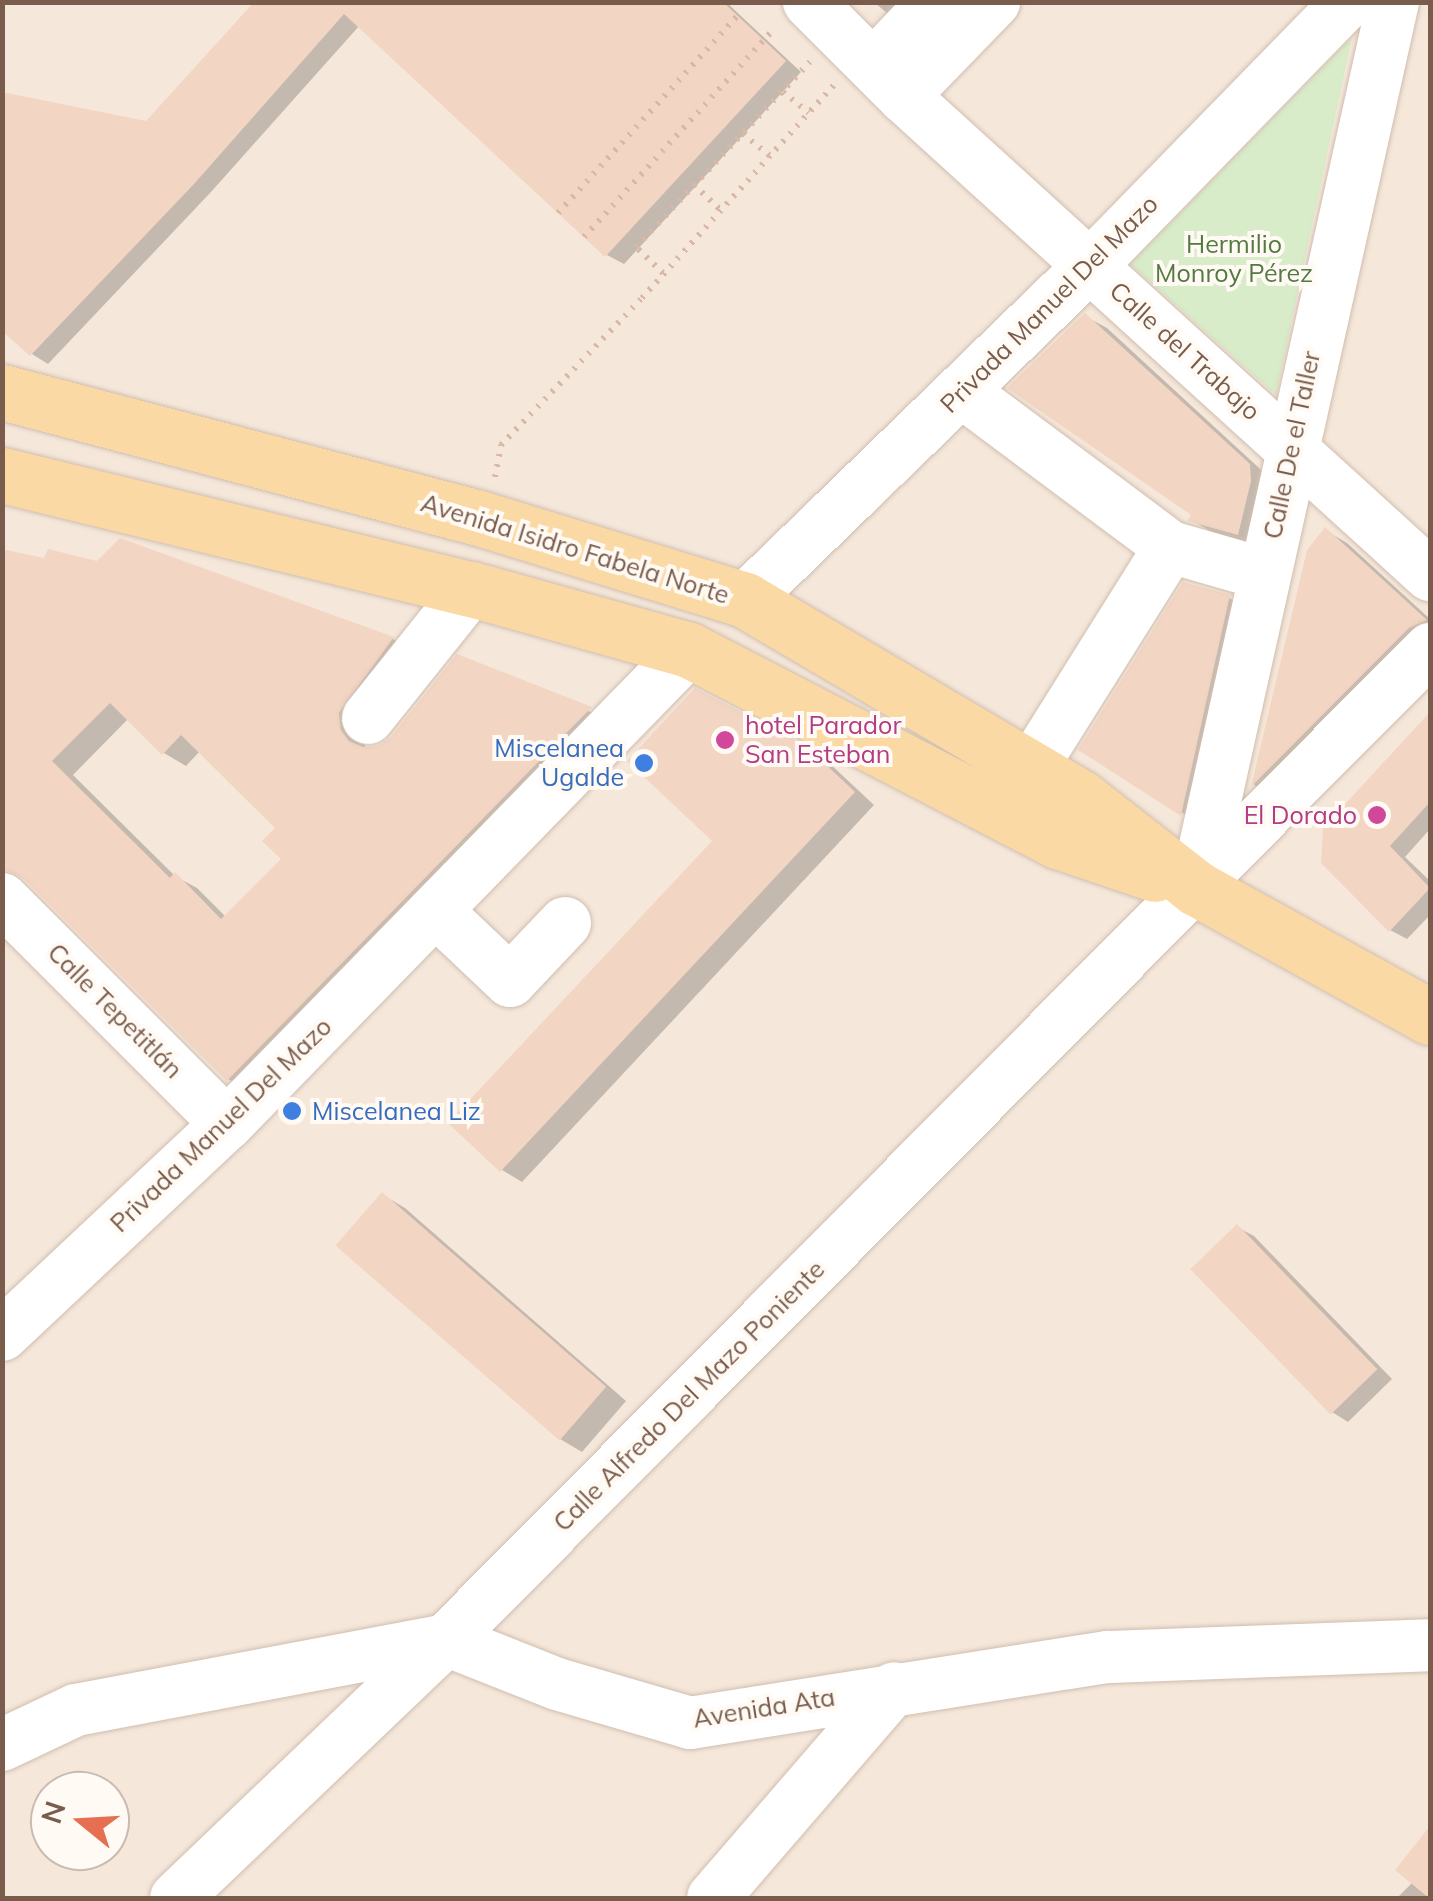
<!DOCTYPE html>
<html>
<head>
<meta charset="utf-8">
<style>
  body { margin:0 }
  #map { position:relative; width:1433px; height:1901px; overflow:hidden; background:#fdf6ec; font-family:Mulish,sans-serif }
  div>[style] { position:absolute }
  .residential>* { inset:0; background:#f5e8da }
  .green>* { inset:0; background:#d8ecc9 }
  .shadow>* { inset:0; background:#0003 }
  .building>* { inset:0; background:#f3d5c3; transform-origin:0 0 }
  .path>* { height:6px; margin-top:-3px; transform-origin:0; background:repeating-linear-gradient(90deg,#d9b8a5 0 2.5px,transparent 0 10.5px) }
  .roads { filter:drop-shadow(0 0 2px #d1beb0) drop-shadow(0 0 2px #d1beb0) }
  .minor>* { height:52px; margin:-26px; padding:0 26px; transform-origin:26px; border-radius:26px; background:#fff }
  .major>* { height:55px; margin:-27.5px; padding:0 27.5px; transform-origin:27.5px; border-radius:27.5px; background:#fbd9a5 }
  .dots>* { width:28px; height:28px; translate:-50% -50%; box-sizing:border-box; border:5px solid #fffaf3; border-radius:50% }
  span { translate:-50% -50%; white-space:nowrap; text-align:center; line-height:1.15; -webkit-text-stroke:8px #fffaf3; paint-order:stroke }
  .park-label { font-size:25px; color:#537a41 }
  .street-label { font-size:25px; color:#7a5c4d }
  .hotel-label { font-size:25px; color:#b23c85 }
  .left { translate:0 -50%; text-align:left }
  .right { translate:-100% -50%; text-align:right }
  .shop-label { font-size:25px; color:#366cbe }
  .frame { position:absolute; inset:0; border:5px solid #7a5c4d; pointer-events:none }
  .north { position:absolute; left:30px; top:1771px; width:100px; height:100px; box-sizing:border-box; background:#fffaf3; border:2px solid #cabbb1; border-radius:50%; rotate:288deg; font-size:28px; font-weight:700; line-height:40px; text-align:center; color:#7a5c4d }
  .north::after { content:''; display:block; margin:auto; width:35px; height:45px; background:#e76f51; clip-path:polygon(50% 0,100% 100%,50% 72%,0 100%) }
</style>
</head>
<body>
<div id="map">
  <div class="residential">
    <div style="clip-path:polygon(evenodd,3px 3px,1430px 3px,1430px 1898px,3px 1898px,3px 3px,50px 1791px,110px 1791px,110px 1851px,50px 1851px,50px 1791px)"></div>
  </div>
  <div class="green">
    <div style="clip-path:polygon(1352px 37px,1276px 395px,1130px 264px)"></div>
  </div>
  <div class="shadow">
    <div style="clip-path:polygon(257px 2px,726px 2px,801px 72px,624px 264px,607px 255px,360px 25px,211px 192px,48px 364px,32px 354px,2px 328px,147px 124px)"></div>
    <div style="clip-path:polygon(874px 2px,901px 2px,888px 14px)"></div>
    <div style="clip-path:polygon(1085px 316px,1107px 328px,1271px 479px,1260px 546px,1212px 532px,1191px 520px,1195px 514px)"></div>
    <div style="clip-path:polygon(1325px 530px,1347px 543px,1430px 619px,1430px 640px,1275px 797px,1254px 785px,1309px 552px)"></div>
    <div style="clip-path:polygon(evenodd,120px 541px,393px 639px,415px 652px,360px 726px,366px 750px,379px 749px,393px 739px,458px 657px,612px 721px,250px 1092px,228px 1079px,28px 881px,5px 868px,46px 561px,98px 564px,120px 541px,129px 718px,164px 753px,186px 766px,200px 751px,278px 828px,284px 859px,226px 917px,197px 888px,175px 876px,73px 775px,129px 718px)"></div>
    <div style="clip-path:polygon(1229px 598px,1251px 610px,1203px 826px,1082px 749px)"></div>
    <div style="clip-path:polygon(1424px 723px,1430px 727px,1430px 829px,1405px 857px,1430px 881px,1430px 915px,1407px 939px,1390px 930px,1324px 862px)"></div>
    <div style="clip-path:polygon(805px 748px,827px 761px,874px 805px,522px 1182px,502px 1170px,452px 1123px)"></div>
    <div style="clip-path:polygon(383px 1195px,405px 1208px,626px 1401px,582px 1452px,560px 1439px)"></div>
    <div style="clip-path:polygon(1237px 1227px,1254px 1236px,1392px 1379px,1348px 1422px,1332px 1412px)"></div>
    <div style="clip-path:polygon(1429px 1832px,1430px 1898px,1397px 1898px,1413px 1882px)"></div>
  </div>
  <div class="building">
    <div style="clip-path:polygon(254px 2px,723px 2px,786px 61px,605px 257px,344px 14px,194px 184px,30px 356px,2px 331px,2px 92px,146px 121px)"></div>
    <div style="clip-path:polygon(1085px 313px,1250px 464px,1251px 481px,1238px 535px,1187px 521px,1191px 515px,1007px 388px)"></div>
    <div style="clip-path:polygon(1325px 527px,1427px 620px,1409px 628px,1251px 787px,1307px 550px)"></div>
    <div style="clip-path:polygon(evenodd,120px 538px,394px 637px,339px 713px,341px 730px,349px 741px,363px 747px,378px 746px,391px 737px,457px 654px,592px 707px,227px 1081px,23px 878px,2px 869px,2px 549px,44px 558px,48px 549px,97px 561px,120px 538px,110px 703px,162px 755px,181px 735px,275px 828px,262px 841px,281px 859px,221px 919px,175px 872px,170px 878px,52px 761px,110px 703px)"></div>
    <div style="clip-path:polygon(1183px 582px,1230px 595px,1181px 816px,1078px 750px)"></div>
    <div style="clip-path:polygon(695px 688px,806px 746px,855px 792px,500px 1172px,448px 1123px,712px 841px,627px 761px)"></div>
    <div style="clip-path:polygon(1430px 712px,1430px 802px,1390px 846px,1430px 888px,1389px 932px,1321px 863px,1323px 828px)"></div>
    <div style="left:382px;top:1192px;width:297px;height:71px;rotate:41deg"></div>
    <div style="left:1237px;top:1224px;width:202px;height:65px;rotate:46deg"></div>
    <div style="clip-path:polygon(1430px 1826px,1430px 1898px,1429px 1898px,1395px 1870px)"></div>
  </div>
  <div class="path">
    <div style="left:783px;top:92px;width:33px;rotate:39deg"></div>
    <div style="left:743px;top:134px;width:35px;rotate:39deg"></div>
    <div style="left:694px;top:185px;width:37px;rotate:43deg"></div>
    <div style="left:558px;top:213px;width:266px;rotate:-47.7deg"></div>
    <div style="left:584px;top:237px;width:282px;rotate:-47.6deg"></div>
    <div style="left:663px;top:273px;width:37px;rotate:-136deg"></div>
    <div style="left:636px;top:247px;width:254px;rotate:-46.8deg"></div>
    <div style="left:495px;top:477px;width:33px;rotate:-79deg"></div>
    <div style="left:501px;top:445px;width:204px;rotate:-46.2deg"></div>
    <div style="left:642px;top:298px;width:287px;rotate:-48deg"></div>
  </div>
  <div class="roads">
    <div class="minor">
      <div style="left:809px;top:2px;width:133px;rotate:45deg"></div>
      <div style="left:903px;top:96px;width:712px;rotate:42.27deg"></div>
      <div style="left:873px;top:66px;width:88px;rotate:-46.4deg"></div>
      <div style="left:903px;top:96px;width:131px;rotate:-45.9deg"></div>
      <div style="left:961px;top:391px;width:261px;rotate:36.7deg"></div>
      <div style="left:1170px;top:547px;width:262px;rotate:122.1deg"></div>
      <div style="left:1170px;top:547px;width:98px;rotate:16deg"></div>
      <div style="left:745px;top:600px;width:480px;rotate:-44.1deg"></div>
      <div style="left:1090px;top:266px;width:369px;rotate:-45.7deg"></div>
      <div style="left:368px;top:718px;width:165px;rotate:-51.4deg"></div>
      <div style="left:1196px;top:886px;width:906px;rotate:-77.44deg"></div>
      <div style="left:2px;top:899px;width:318px;rotate:45deg"></div>
      <div style="left:436px;top:911px;width:102px;rotate:43.4deg"></div>
      <div style="left:510px;top:981px;width:80px;rotate:-46.5deg"></div>
      <div style="left:2px;top:1335px;width:308px;rotate:-43.2deg"></div>
      <div style="left:227px;top:1124px;width:662px;rotate:-45.73deg"></div>
      <div style="left:2px;top:1745px;width:82px;rotate:-25.3deg"></div>
      <div style="left:76px;top:1710px;width:377px;rotate:-10.7deg"></div>
      <div style="left:446px;top:1640px;width:119px;rotate:21.6deg"></div>
      <div style="left:557px;top:1684px;width:139px;rotate:16.3deg"></div>
      <div style="left:690px;top:1723px;width:423px;rotate:-9deg"></div>
      <div style="left:1108px;top:1657px;width:322px;rotate:-2.1deg"></div>
      <div style="left:176px;top:1898px;width:373px;rotate:-43.7deg"></div>
      <div style="left:446px;top:1640px;width:1397px;rotate:-45.2deg"></div>
      <div style="left:713px;top:1898px;width:277px;rotate:-49.2deg"></div>
    </div>
    <div class="major">
      <div style="left:2px;top:392px;width:490px;rotate:14.8deg"></div>
      <div style="left:476px;top:517px;width:282px;rotate:17.1deg"></div>
      <div style="left:745px;top:600px;width:390px;rotate:30.5deg"></div>
      <div style="left:1081px;top:798px;width:146px;rotate:38deg"></div>
      <div style="left:1196px;top:888px;width:267px;rotate:28.9deg"></div>
      <div style="left:2px;top:475px;width:483px;rotate:13.7deg"></div>
      <div style="left:471px;top:589px;width:226px;rotate:15.6deg"></div>
      <div style="left:689px;top:650px;width:416px;rotate:27.4deg"></div>
      <div style="left:1058px;top:841px;width:102px;rotate:18.8deg"></div>
    </div>
  </div>
  <div class="dots">
    <div style="left:725px;top:740px;background:#d1479c"></div>
    <div style="left:644px;top:763px;background:#3f7fe0"></div>
    <div style="left:1377px;top:815px;background:#d1479c"></div>
    <div style="left:292px;top:1111px;background:#3f7fe0"></div>
  </div>
  <div class="park-label">
    <span style="left:1234px;top:259px">Hermilio<br>Monroy Pérez</span>
  </div>
  <div class="street-label">
    <span style="left:1049px;top:304px;rotate:-45deg">Privada Manuel Del Mazo</span>
    <span style="left:1185px;top:351px;rotate:42deg">Calle del Trabajo</span>
    <span style="left:1292px;top:445px;rotate:-78deg">Calle De el Taller</span>
    <span style="left:575px;top:549px;rotate:17deg">Avenida Isidro Fabela Norte</span>
    <span style="left:115px;top:1011px;rotate:45deg">Calle Tepetitlán</span>
    <span style="left:221px;top:1125px;rotate:-44deg">Privada Manuel Del Mazo</span>
    <span style="left:689px;top:1396px;rotate:-45deg">Calle Alfredo Del Mazo Poniente</span>
    <span style="left:764px;top:1708px;rotate:-9deg">Avenida Ata</span>
  </div>
  <div class="hotel-label">
    <span class="left" style="left:745px;top:740px">hotel Parador<br>San Esteban</span>
    <span class="right" style="left:1357px;top:815px">El Dorado</span>
  </div>
  <div class="shop-label">
    <span class="right" style="left:624px;top:763px">Miscelanea<br>Ugalde</span>
    <span class="left" style="left:312px;top:1111px">Miscelanea Liz</span>
  </div>
  <div class="frame"></div>
  <div class="north">N</div>
</div>
</body>
</html>
